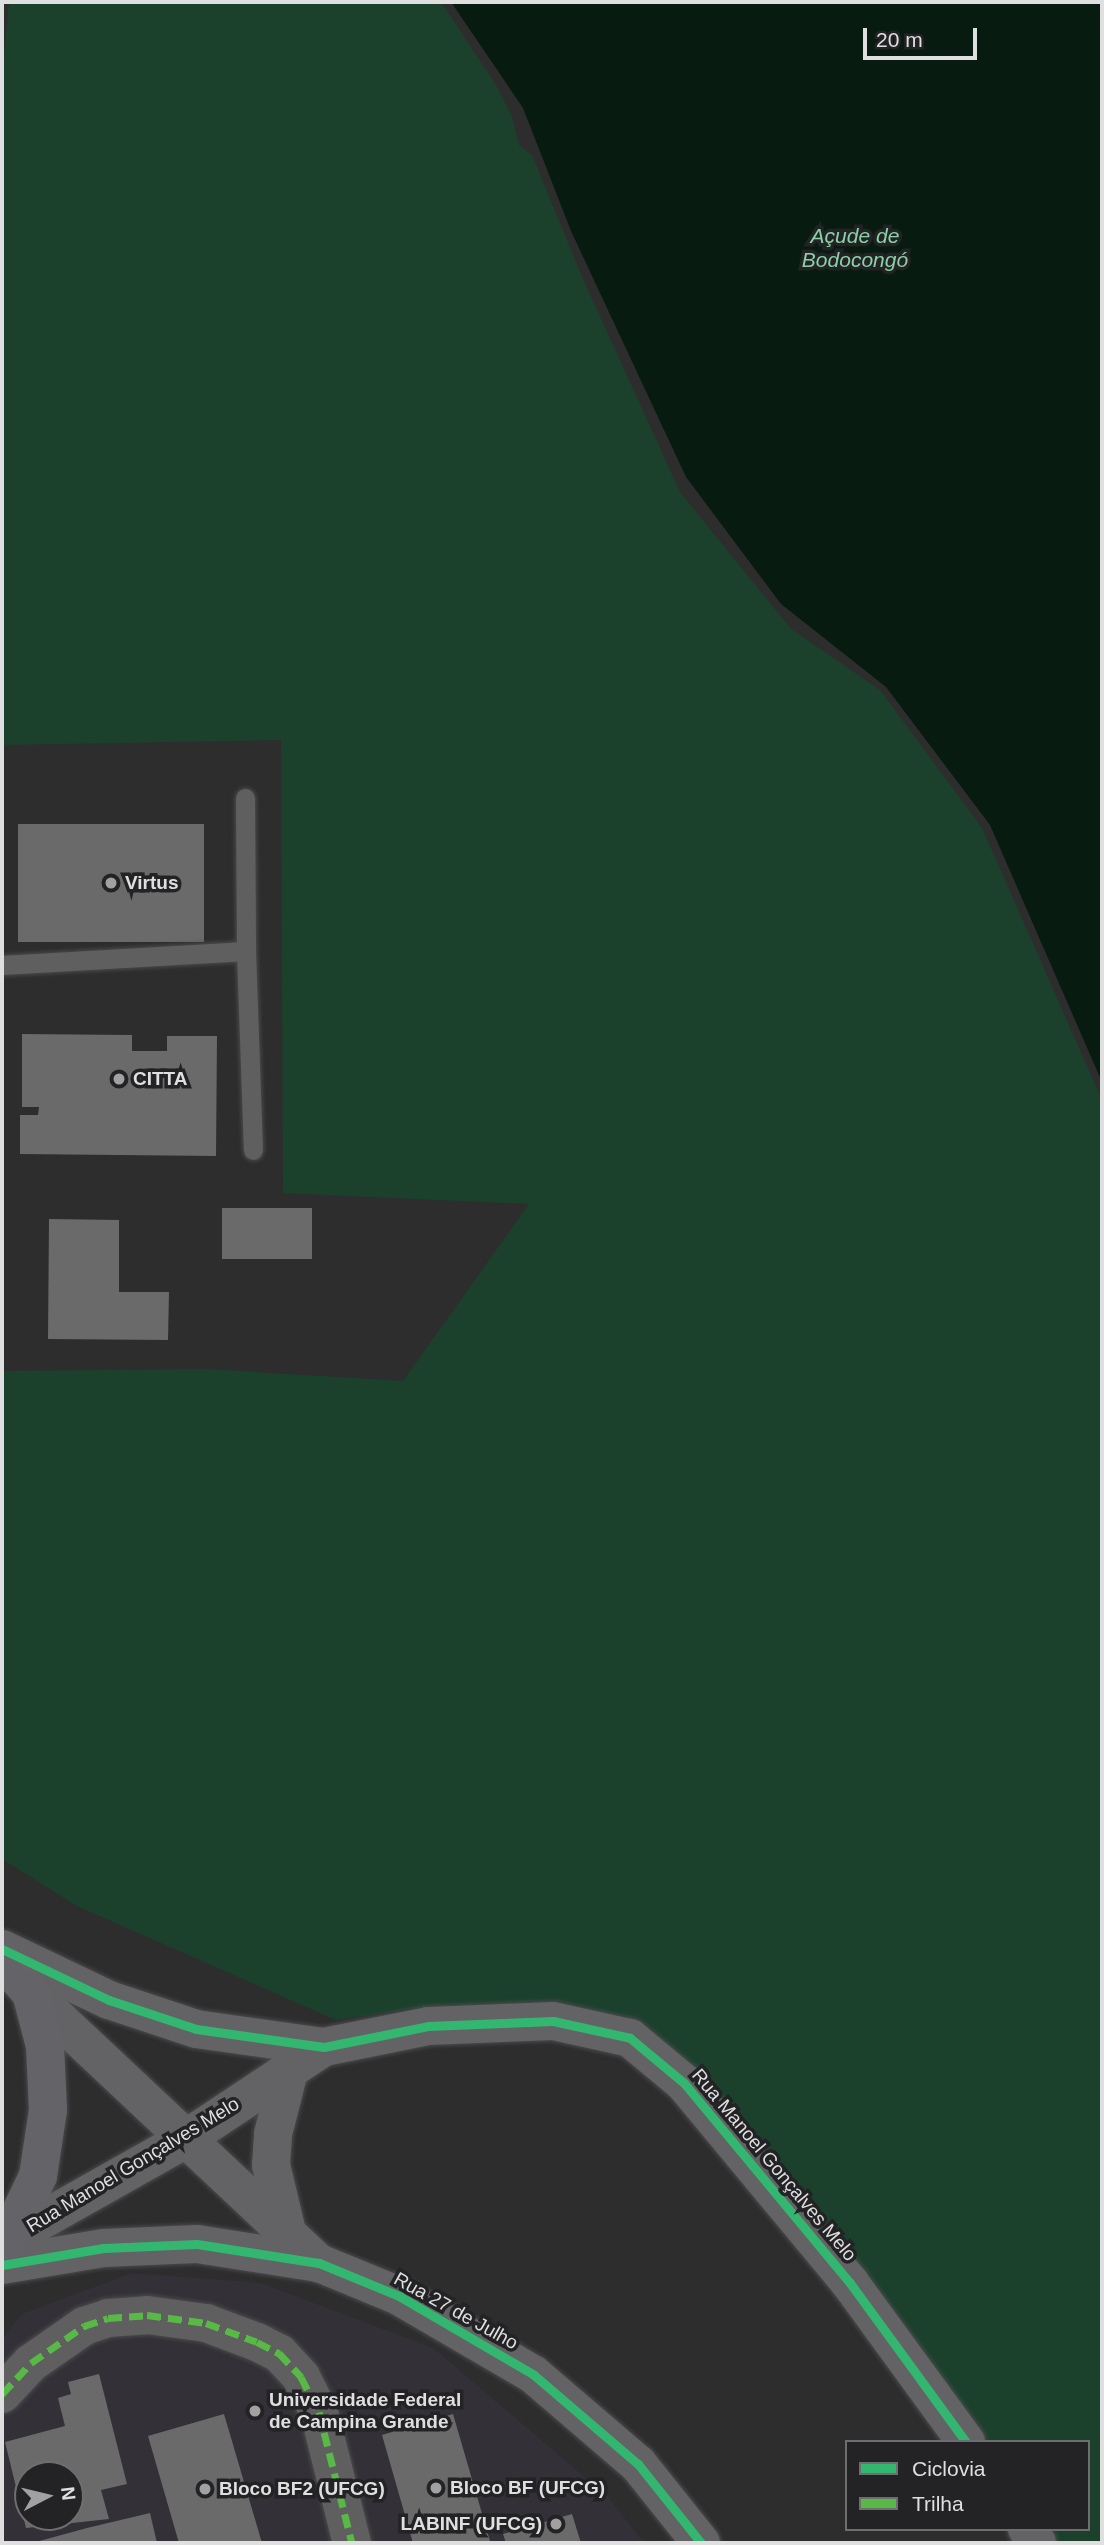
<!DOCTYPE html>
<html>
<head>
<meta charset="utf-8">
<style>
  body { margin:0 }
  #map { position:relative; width:1104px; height:2545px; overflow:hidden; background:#2d2d2e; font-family:Helvetica,sans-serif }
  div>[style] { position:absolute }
  .built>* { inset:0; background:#333038 }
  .green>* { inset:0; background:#1b412d }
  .water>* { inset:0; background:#071b10 }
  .building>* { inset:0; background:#6b6a6b; transform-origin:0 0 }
  .roads { filter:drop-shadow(0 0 2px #4a4a4b) drop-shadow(0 0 2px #4a4a4b) }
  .lane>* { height:19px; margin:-9.5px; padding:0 9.5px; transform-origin:9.5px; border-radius:9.5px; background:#5f5f5f }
  .street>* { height:38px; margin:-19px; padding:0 19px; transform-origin:19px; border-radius:19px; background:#5f5f5f }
  .secondary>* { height:38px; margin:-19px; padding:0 19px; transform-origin:19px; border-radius:19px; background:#636265 }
  .primary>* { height:38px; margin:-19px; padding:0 19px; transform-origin:19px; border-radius:19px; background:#646368 }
  .quiet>* { height:7px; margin-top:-3.5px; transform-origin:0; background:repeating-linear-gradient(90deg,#58b947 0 14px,transparent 0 21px) }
  .cycleway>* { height:9px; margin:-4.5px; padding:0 4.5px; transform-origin:4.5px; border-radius:4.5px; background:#33b770 }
  .dots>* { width:19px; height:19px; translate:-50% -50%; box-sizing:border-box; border:4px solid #232225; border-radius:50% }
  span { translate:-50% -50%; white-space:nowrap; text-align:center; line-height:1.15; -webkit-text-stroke:7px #232225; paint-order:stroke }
  .poi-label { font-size:19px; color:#dfdfe0; font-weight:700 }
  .left { translate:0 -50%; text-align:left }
  .right { translate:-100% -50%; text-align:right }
  .street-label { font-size:19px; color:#dfdfe0 }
  .water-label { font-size:21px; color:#89d2a6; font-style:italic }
  .frame { position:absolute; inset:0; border:4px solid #dfdfe0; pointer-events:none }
  .legend { position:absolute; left:845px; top:2440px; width:245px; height:91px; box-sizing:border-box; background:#232225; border:2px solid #6e6e70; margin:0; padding:9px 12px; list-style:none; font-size:21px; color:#dfdfe0 }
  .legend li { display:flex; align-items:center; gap:14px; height:35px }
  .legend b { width:35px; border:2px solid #6e6e70 }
  .north { position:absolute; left:14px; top:2461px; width:70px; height:70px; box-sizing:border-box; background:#232225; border:2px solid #6e6e70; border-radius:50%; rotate:83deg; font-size:19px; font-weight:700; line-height:28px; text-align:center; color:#dfdfe0 }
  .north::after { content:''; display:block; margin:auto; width:24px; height:32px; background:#a1a1a2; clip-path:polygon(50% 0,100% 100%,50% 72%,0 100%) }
  .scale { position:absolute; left:863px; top:28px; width:114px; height:32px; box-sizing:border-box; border:4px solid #dfdfe0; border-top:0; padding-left:9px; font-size:21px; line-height:24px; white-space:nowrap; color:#dfdfe0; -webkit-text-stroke:5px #232225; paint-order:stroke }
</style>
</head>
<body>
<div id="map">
  <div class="built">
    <div style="clip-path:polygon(evenodd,132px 2273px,261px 2283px,433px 2348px,608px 2497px,644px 2543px,2px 2543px,2px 2339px,22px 2314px,132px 2273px,28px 2475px,70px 2475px,70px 2517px,28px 2517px,28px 2475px)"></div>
  </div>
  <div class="green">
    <div style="clip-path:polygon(9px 2px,441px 2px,496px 85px,512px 117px,519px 145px,532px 155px,583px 279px,680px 492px,791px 629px,880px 690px,982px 828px,1102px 1100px,1102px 2543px,1049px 2543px,1039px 2529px,1088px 2529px,1088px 2442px,976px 2442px,716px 2105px,534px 2003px,432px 2006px,336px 2020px,77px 1906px,2px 1859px,2px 1371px,206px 1369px,403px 1381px,529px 1204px,283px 1193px,281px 740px,2px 745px,2px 76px)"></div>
  </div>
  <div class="water">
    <div style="clip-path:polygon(451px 2px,1102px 2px,1102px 1082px,990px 825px,886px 687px,781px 604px,686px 477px,571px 231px,523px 108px)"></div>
  </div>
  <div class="building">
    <div style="left:204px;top:824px;width:118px;height:186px;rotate:90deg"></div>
    <div style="clip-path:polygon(22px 1034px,132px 1035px,132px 1051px,167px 1051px,167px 1036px,217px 1036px,216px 1156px,20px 1154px,20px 1115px,38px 1115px,39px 1107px,22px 1107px)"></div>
    <div style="left:312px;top:1208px;width:51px;height:90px;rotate:90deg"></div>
    <div style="clip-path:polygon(49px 1219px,119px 1220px,119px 1292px,169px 1292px,168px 1340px,48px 1339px)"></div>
    <div style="clip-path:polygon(evenodd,99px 2374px,127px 2484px,101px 2490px,109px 2519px,26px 2528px,5px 2442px,65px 2426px,58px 2398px,71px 2394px,68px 2382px,99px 2374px,28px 2475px,70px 2475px,70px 2517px,28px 2517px,28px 2475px)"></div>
    <div style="clip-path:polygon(224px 2414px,262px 2543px,179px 2543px,148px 2436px)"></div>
    <div style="clip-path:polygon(453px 2414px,490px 2541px,413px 2543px,382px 2435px)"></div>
    <div style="clip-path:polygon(150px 2513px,157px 2543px,32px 2543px,87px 2528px)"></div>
    <div style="clip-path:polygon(572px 2514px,581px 2543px,506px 2543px,503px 2534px)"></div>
  </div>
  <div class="roads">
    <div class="lane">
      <div style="left:245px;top:798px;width:153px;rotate:89.6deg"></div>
      <div style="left:2px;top:965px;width:244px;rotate:-3.3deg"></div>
      <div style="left:246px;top:951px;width:199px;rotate:88deg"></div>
    </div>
    <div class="street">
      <div style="left:2px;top:2394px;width:42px;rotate:-46.9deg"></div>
      <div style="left:31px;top:2363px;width:65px;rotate:-34.9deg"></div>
      <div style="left:84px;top:2326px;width:25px;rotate:-18deg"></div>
      <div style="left:108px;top:2318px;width:39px;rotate:-4deg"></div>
      <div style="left:147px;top:2315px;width:60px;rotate:7.7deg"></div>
      <div style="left:206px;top:2323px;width:54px;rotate:20.4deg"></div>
      <div style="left:257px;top:2342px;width:25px;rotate:27deg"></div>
      <div style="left:279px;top:2353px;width:33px;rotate:47deg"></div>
      <div style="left:301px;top:2377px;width:39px;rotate:63deg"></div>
      <div style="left:319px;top:2412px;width:135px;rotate:75.9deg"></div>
    </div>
    <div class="secondary">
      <div style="left:2px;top:1949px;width:119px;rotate:25.5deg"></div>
      <div style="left:109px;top:2000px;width:92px;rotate:18.4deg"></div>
      <div style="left:196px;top:2029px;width:129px;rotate:8deg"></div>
      <div style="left:324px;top:2047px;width:106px;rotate:-11.4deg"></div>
      <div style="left:428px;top:2026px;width:125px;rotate:-2.3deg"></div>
      <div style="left:553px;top:2021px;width:79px;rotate:12.4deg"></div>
      <div style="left:630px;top:2038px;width:70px;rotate:39.8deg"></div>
      <div style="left:684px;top:2083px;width:260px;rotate:50.3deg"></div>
      <div style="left:850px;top:2283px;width:197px;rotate:53.9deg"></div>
      <div style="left:31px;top:1993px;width:395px;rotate:43.2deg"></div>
      <div style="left:287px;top:2232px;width:69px;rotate:-103.4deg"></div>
      <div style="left:271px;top:2165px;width:31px;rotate:-86deg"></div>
      <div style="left:273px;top:2134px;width:65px;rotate:-75.7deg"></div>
      <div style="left:12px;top:2237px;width:197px;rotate:-29.4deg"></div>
      <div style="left:184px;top:2140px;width:168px;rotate:-33.6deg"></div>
      <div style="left:2px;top:2265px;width:103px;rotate:-9.5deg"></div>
      <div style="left:104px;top:2248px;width:93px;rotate:-2.5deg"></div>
      <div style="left:197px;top:2244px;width:123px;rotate:8.9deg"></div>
      <div style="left:319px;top:2263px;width:87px;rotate:22.4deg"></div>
      <div style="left:399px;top:2296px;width:156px;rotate:30.3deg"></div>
      <div style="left:534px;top:2375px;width:137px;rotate:40.6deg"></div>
      <div style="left:638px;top:2464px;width:101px;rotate:51.4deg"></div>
      <div style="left:1027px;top:2529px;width:17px;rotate:54deg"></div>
    </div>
    <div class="primary">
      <div style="left:2px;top:1960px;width:44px;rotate:48.7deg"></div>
      <div style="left:31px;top:1993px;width:55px;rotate:75.2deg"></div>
      <div style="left:45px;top:2046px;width:64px;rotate:87.3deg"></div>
      <div style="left:48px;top:2110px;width:67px;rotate:98.6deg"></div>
      <div style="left:38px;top:2176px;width:83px;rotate:115.6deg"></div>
    </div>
  </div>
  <div class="quiet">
    <div style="left:2px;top:2394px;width:42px;rotate:-46.9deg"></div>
    <div style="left:31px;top:2363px;width:65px;rotate:-34.9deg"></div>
    <div style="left:84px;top:2326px;width:25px;rotate:-18deg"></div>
    <div style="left:108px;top:2318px;width:39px;rotate:-4deg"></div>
    <div style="left:147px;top:2315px;width:60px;rotate:7.7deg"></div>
    <div style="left:206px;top:2323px;width:54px;rotate:20.4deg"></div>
    <div style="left:257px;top:2342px;width:25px;rotate:27deg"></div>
    <div style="left:279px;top:2353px;width:33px;rotate:47deg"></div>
    <div style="left:301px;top:2377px;width:39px;rotate:63deg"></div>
    <div style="left:319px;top:2412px;width:135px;rotate:75.9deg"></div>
  </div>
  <div class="cycleway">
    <div style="left:2px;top:1949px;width:119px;rotate:25.5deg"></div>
    <div style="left:109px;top:2000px;width:92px;rotate:18.4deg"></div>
    <div style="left:196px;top:2029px;width:129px;rotate:8deg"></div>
    <div style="left:324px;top:2047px;width:106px;rotate:-11.4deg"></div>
    <div style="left:428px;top:2026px;width:125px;rotate:-2.3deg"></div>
    <div style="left:553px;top:2021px;width:79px;rotate:12.4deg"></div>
    <div style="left:630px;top:2038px;width:70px;rotate:39.8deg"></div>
    <div style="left:684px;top:2083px;width:260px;rotate:50.3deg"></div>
    <div style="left:850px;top:2283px;width:197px;rotate:53.9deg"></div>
    <div style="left:2px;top:2265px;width:103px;rotate:-9.5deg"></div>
    <div style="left:104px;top:2248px;width:93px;rotate:-2.5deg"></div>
    <div style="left:197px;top:2244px;width:123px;rotate:8.9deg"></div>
    <div style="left:319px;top:2263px;width:87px;rotate:22.4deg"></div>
    <div style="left:399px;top:2296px;width:156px;rotate:30.3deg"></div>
    <div style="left:534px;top:2375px;width:137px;rotate:40.6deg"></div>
    <div style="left:638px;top:2464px;width:101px;rotate:51.4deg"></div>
  </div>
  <div class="dots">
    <div style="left:111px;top:883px;background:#a1a1a2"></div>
    <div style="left:119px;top:1079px;background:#a1a1a2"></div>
    <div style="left:255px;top:2411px;background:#a1a1a2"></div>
    <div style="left:436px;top:2488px;background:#a1a1a2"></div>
    <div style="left:205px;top:2489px;background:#a1a1a2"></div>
    <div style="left:556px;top:2524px;background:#a1a1a2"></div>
  </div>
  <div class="poi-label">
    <span class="left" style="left:125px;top:883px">Virtus</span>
    <span class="left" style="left:133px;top:1079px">CITTA</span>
    <span class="left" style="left:269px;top:2411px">Universidade Federal<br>de Campina Grande</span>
    <span class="left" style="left:450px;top:2488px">Bloco BF (UFCG)</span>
    <span class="left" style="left:219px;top:2489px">Bloco BF2 (UFCG)</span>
    <span class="right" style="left:542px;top:2524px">LABINF (UFCG)</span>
  </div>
  <div class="street-label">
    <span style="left:133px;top:2165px;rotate:-31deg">Rua Manoel Gonçalves Melo</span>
    <span style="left:774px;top:2165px;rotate:50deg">Rua Manoel Gonçalves Melo</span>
    <span style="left:456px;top:2311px;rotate:29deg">Rua 27 de Julho</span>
  </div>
  <div class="water-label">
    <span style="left:855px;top:248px">Açude de<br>Bodocongó</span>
  </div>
  <div class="frame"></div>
  <ul class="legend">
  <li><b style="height:9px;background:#33b770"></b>Ciclovia</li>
  <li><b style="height:9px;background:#58b947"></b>Trilha</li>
  </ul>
  <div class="north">N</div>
  <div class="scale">20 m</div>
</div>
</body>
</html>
